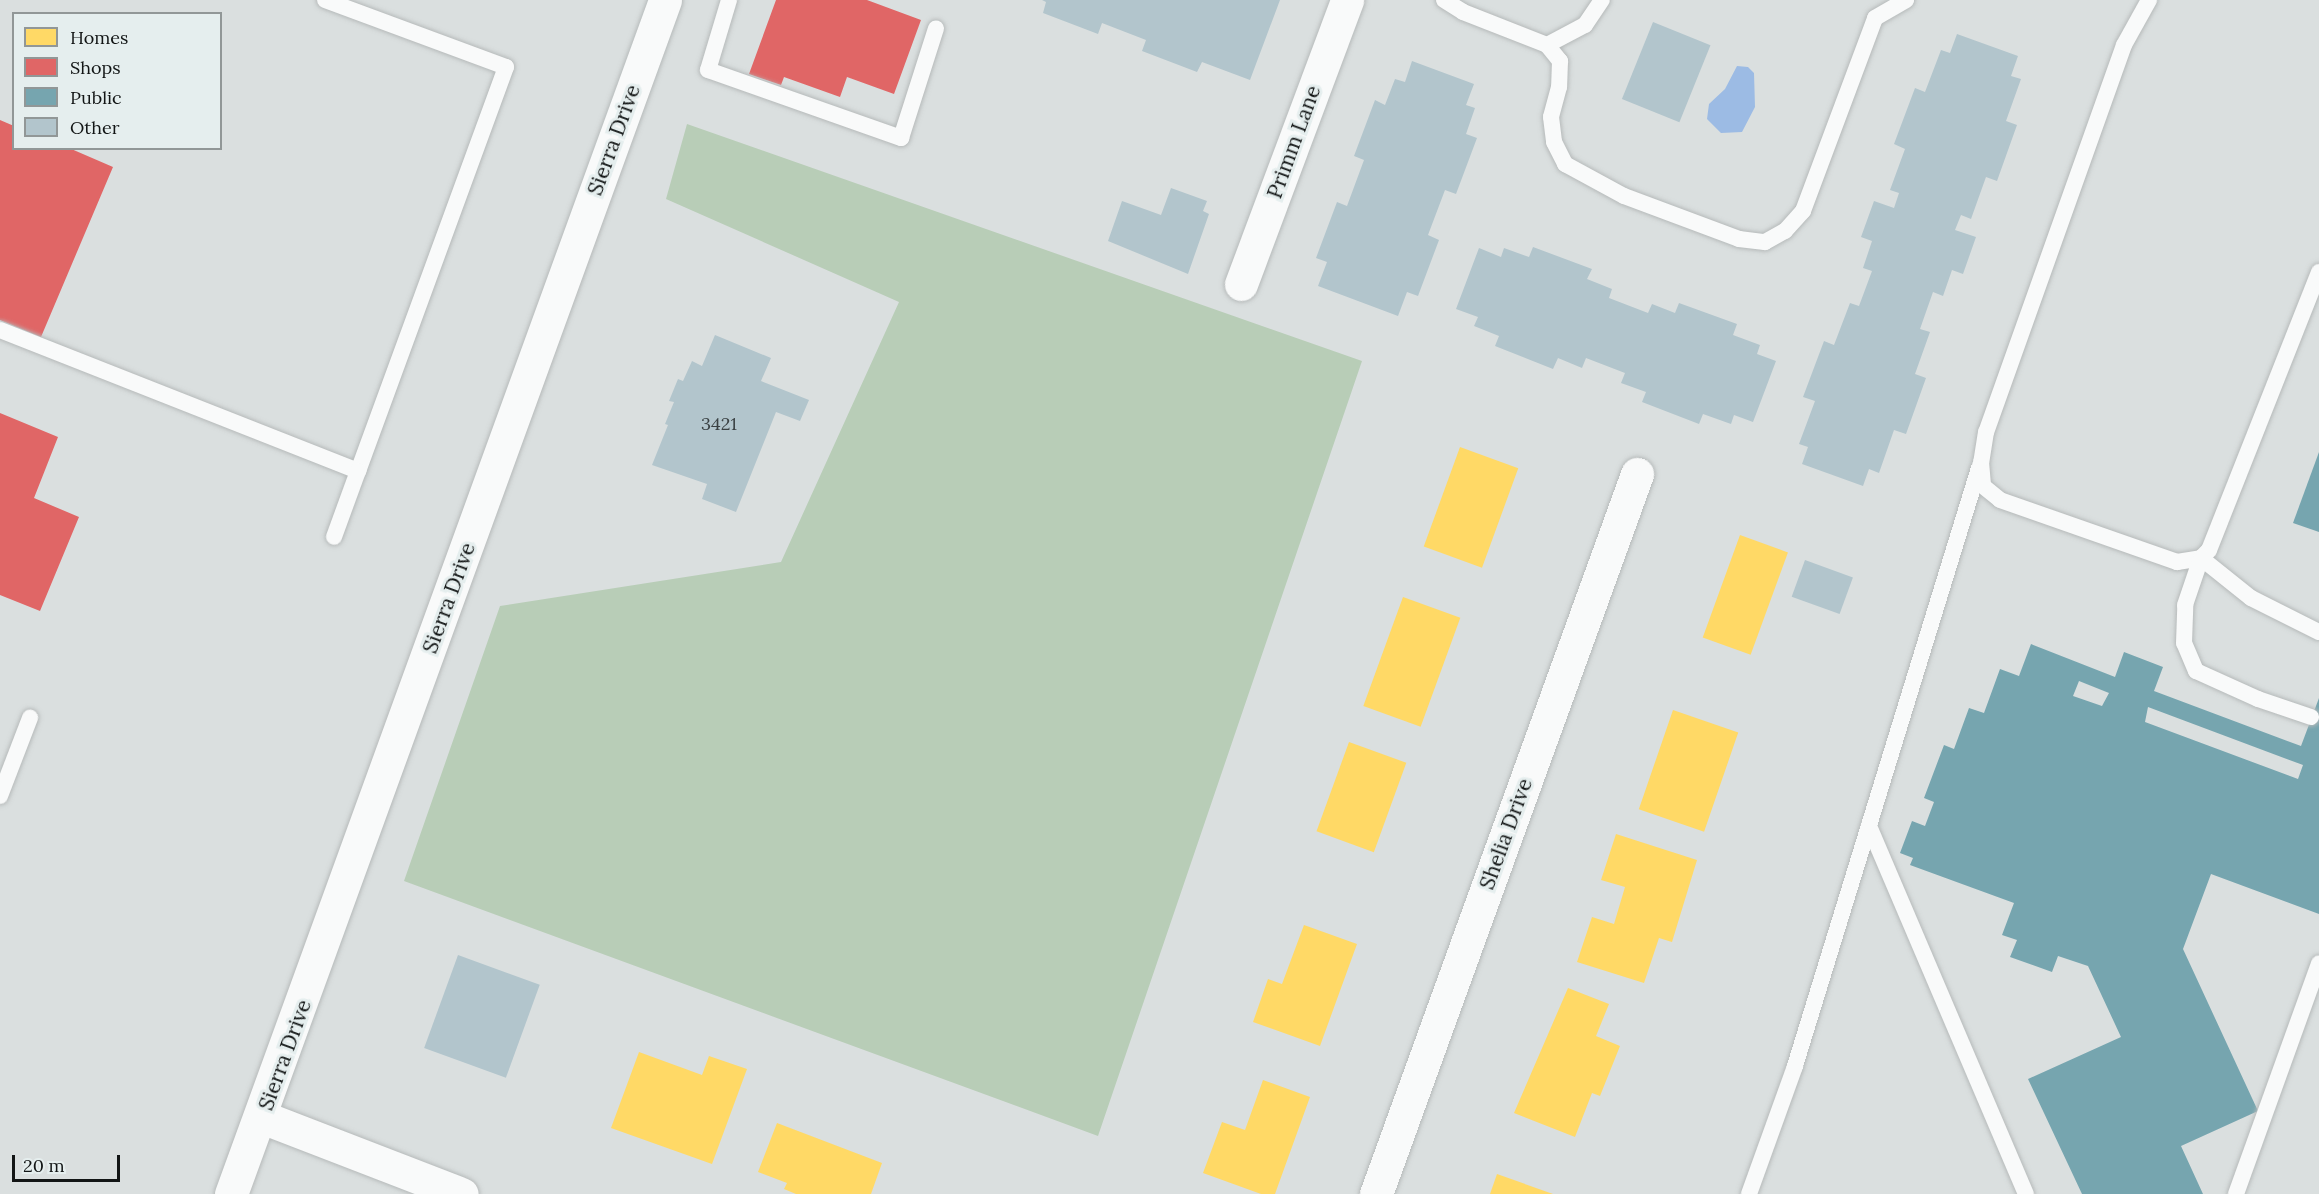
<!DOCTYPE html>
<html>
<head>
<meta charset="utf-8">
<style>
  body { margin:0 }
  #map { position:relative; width:2319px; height:1194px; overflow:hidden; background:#dadfdf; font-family:Lora,serif }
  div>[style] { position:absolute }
  .green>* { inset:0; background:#b8cdb7 }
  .water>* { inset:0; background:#9cbbe4 }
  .homes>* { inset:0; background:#ffd966; transform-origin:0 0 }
  .shops>* { inset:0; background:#e06666 }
  .public>* { inset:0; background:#76a5af }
  .building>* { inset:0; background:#b2c5cc; transform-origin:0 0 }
  .roads { filter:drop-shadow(0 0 2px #b6baba) drop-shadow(0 0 2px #b6baba) }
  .service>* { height:16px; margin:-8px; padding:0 8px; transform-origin:8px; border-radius:8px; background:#f9fafa }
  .minor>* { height:33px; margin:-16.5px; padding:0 16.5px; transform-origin:16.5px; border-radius:16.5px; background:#f9fafa }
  span { translate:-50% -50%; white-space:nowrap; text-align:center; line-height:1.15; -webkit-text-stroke:6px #e5eeee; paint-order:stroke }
  .number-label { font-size:18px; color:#3a4143 }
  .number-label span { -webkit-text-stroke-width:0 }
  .street-label { font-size:21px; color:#121515 }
  .legend { position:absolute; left:12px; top:12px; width:210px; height:138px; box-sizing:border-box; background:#e5eeee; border:2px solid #919797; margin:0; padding:8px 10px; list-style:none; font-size:18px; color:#121515 }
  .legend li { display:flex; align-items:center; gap:12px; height:30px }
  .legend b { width:30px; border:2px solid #919797 }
  .scale { position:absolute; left:12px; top:1155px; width:108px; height:27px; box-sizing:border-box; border:3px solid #121515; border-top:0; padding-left:8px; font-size:18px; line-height:21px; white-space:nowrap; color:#121515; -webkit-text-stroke:4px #e5eeee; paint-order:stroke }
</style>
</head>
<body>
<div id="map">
  <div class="green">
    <div style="clip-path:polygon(687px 124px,1362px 361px,1098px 1136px,404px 881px,500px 606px,781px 562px,899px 302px,666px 199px)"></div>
  </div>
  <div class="water">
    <div style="clip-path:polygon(1737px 66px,1748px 67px,1754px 73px,1755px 107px,1742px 132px,1721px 133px,1707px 119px,1709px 104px,1725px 89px)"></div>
  </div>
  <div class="homes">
    <div style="left:1460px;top:447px;width:62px;height:106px;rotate:20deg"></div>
    <div style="left:1740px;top:535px;width:51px;height:109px;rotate:20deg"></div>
    <div style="left:1403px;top:597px;width:61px;height:116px;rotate:20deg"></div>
    <div style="left:1673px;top:710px;width:69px;height:105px;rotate:19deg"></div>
    <div style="left:1349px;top:742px;width:61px;height:95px;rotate:20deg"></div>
    <div style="clip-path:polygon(1616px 834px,1697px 860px,1672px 942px,1659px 938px,1644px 983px,1577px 962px,1592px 917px,1614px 924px,1625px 887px,1601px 880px)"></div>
    <div style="clip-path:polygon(1304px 925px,1357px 944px,1320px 1046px,1253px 1022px,1268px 979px,1282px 984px)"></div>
    <div style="clip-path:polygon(1568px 988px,1609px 1004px,1596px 1036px,1620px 1046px,1600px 1096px,1592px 1093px,1575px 1137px,1514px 1113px)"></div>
    <div style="clip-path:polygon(639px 1052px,702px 1075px,709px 1056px,747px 1069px,712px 1164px,611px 1128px)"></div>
    <div style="clip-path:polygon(1263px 1080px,1310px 1097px,1275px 1194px,1261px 1194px,1203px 1173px,1222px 1122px,1245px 1130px)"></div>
    <div style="clip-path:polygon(777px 1123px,882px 1163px,871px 1194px,796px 1194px,784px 1189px,787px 1183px,758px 1172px)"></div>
    <div style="clip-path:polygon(1497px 1174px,1553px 1194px,1490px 1194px)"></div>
  </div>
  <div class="shops">
    <div style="clip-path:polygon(776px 0,867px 0,921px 20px,894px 94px,847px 77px,840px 97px,784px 77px,781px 85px,749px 74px)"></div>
    <div style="clip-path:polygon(0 120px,14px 126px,14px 148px,69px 148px,113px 167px,41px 337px,0 320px)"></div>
    <div style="clip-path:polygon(0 413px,58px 437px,34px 498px,79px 517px,40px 611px,0 595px)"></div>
  </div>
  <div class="public">
    <div style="clip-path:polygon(2319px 452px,2319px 532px,2293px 523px)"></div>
    <div style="clip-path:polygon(evenodd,2031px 644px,2115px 677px,2124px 652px,2163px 667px,2154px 691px,2301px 746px,2319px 698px,2319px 914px,2211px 874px,2183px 949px,2258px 1111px,2181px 1146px,2203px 1194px,2082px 1194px,2028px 1079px,2121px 1037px,2088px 966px,2058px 956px,2052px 972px,2010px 957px,2017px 940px,2002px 935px,2014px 903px,1910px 865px,1913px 858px,1900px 853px,1912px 821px,1925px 826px,1934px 802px,1924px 798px,1944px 745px,1954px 749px,1969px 708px,1984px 713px,2000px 669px,2019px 676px,2031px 644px,2079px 681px,2109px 693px,2102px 706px,2073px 696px,2079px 681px,2031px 644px,2148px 707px,2303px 765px,2298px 779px,2145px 722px,2148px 707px)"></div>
  </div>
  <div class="building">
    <div style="clip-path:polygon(1042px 0,1280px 0,1250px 80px,1202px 62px,1197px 72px,1142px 51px,1146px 40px,1102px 23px,1098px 34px,1043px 13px,1046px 2px)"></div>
    <div style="left:1653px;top:22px;width:62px;height:83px;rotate:22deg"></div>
    <div style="clip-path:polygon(1957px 34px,2018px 56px,2011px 76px,2021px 79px,2006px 121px,2017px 125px,1997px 181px,1986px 177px,1971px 219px,1961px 215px,1955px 230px,1976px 237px,1963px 274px,1952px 270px,1943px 296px,1933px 292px,1920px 329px,1930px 332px,1915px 374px,1926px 378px,1906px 434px,1894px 430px,1879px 473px,1869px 469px,1863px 486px,1802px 464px,1808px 447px,1799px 444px,1815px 401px,1803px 397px,1824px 341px,1834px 345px,1850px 303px,1859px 306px,1872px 271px,1863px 268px,1872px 241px,1861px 237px,1874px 201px,1894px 208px,1899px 193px,1890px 190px,1905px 149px,1894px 144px,1915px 88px,1925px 92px,1941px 50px,1950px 53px)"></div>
    <div style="clip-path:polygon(1412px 61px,1474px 84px,1466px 105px,1475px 108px,1466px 134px,1477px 138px,1456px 194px,1445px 190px,1428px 235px,1439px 240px,1418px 296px,1407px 292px,1398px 316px,1318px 286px,1327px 262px,1316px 258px,1337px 202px,1347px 206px,1364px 160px,1354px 156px,1375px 100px,1385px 105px,1395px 79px,1405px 82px)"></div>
    <div style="clip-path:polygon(1171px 188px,1207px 201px,1203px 211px,1209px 214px,1188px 274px,1108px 241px,1122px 201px,1161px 215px)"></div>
    <div style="clip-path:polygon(1533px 247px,1592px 269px,1587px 279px,1612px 289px,1609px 298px,1648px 313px,1652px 304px,1675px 313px,1679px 303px,1737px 324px,1733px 335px,1760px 345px,1757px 354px,1776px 361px,1753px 422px,1734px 415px,1731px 424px,1703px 414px,1699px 424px,1642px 402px,1646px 392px,1621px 383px,1625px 373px,1586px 358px,1582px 368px,1558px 358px,1553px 369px,1495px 346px,1499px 336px,1474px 326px,1478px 317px,1456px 309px,1479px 248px,1501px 257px,1504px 248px,1529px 257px)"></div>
    <div style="clip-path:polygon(715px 335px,771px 358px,761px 381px,809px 400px,800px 421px,776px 412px,736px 512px,702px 499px,707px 484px,652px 465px,668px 425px,665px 424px,674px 402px,669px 401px,678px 379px,683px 381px,692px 361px,702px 366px)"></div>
    <div style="left:1805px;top:560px;width:51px;height:39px;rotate:20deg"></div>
    <div style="left:458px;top:955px;width:87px;height:99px;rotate:20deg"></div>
  </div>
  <div class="roads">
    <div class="service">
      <div style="left:325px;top:0;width:193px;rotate:20.3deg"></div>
      <div style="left:506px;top:67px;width:430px;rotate:110.1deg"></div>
      <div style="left:729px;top:0;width:73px;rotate:106.7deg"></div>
      <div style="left:708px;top:70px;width:205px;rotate:19.4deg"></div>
      <div style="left:901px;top:138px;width:115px;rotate:-72.3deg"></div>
      <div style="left:1444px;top:0;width:22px;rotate:32deg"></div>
      <div style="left:1463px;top:12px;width:90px;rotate:21.4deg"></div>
      <div style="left:1547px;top:45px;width:21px;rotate:51deg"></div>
      <div style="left:1560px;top:61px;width:26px;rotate:92deg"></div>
      <div style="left:1559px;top:87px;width:31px;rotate:105deg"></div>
      <div style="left:1551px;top:117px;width:25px;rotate:83deg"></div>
      <div style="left:1554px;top:142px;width:25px;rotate:63deg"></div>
      <div style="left:1565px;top:164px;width:67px;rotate:28.5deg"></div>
      <div style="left:1624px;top:196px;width:123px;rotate:20.5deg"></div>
      <div style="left:1739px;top:239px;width:26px;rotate:7deg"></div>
      <div style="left:1765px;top:242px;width:23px;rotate:-29deg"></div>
      <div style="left:1785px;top:231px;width:27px;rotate:-48deg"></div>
      <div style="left:1803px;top:211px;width:206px;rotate:-69.5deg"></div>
      <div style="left:1875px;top:18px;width:36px;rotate:-30deg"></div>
      <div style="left:2149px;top:0;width:51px;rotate:119.1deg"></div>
      <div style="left:2124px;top:45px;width:411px;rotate:109.6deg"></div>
      <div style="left:1986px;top:432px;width:30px;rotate:99deg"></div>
      <div style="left:1981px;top:462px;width:24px;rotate:85deg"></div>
      <div style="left:1983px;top:486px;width:22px;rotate:39deg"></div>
      <div style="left:2000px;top:500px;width:188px;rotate:19.3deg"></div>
      <div style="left:2177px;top:562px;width:24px;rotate:-9deg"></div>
      <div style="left:2201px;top:558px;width:11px;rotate:-45deg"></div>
      <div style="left:2209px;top:550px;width:299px;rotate:-68.4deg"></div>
      <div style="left:1547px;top:45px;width:43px;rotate:-27.8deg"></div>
      <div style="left:1585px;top:25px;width:30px;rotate:-56deg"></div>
      <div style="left:0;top:330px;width:385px;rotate:21.5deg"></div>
      <div style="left:358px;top:471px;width:70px;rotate:110deg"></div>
      <div style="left:2311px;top:717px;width:56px;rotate:-161.2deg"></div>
      <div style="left:2258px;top:699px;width:68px;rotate:-155.7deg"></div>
      <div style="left:2196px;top:671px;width:30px;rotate:-113deg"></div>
      <div style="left:2184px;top:643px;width:38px;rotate:-88deg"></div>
      <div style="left:2185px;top:605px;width:50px;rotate:-71.2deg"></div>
      <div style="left:2201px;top:558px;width:64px;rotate:38.7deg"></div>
      <div style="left:2251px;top:598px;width:76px;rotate:26.6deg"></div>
      <div style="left:0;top:796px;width:84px;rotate:-69deg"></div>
      <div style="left:1869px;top:826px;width:400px;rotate:66.9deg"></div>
      <div style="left:1749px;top:1194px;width:136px;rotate:-70.2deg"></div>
      <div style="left:1795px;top:1066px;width:626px;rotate:-72.9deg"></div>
      <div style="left:2236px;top:1194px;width:245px;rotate:-70.2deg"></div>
    </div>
    <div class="minor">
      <div style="left:1241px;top:284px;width:303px;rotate:-69.5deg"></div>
      <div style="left:262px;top:1117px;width:214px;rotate:21.1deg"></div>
      <div style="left:231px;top:1194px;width:1270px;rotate:-70.02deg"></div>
      <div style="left:1376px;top:1194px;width:766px;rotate:-70.07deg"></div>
    </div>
  </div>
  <div class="number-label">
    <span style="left:719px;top:424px">3421</span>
  </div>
  <div class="street-label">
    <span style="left:614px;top:140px;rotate:-70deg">Sierra Drive</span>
    <span style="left:1294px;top:142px;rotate:-70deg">Primm Lane</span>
    <span style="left:449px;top:598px;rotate:-70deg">Sierra Drive</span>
    <span style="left:1506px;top:834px;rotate:-70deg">Shelia Drive</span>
    <span style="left:285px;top:1055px;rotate:-70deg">Sierra Drive</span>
  </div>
  <ul class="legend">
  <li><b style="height:16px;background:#ffd966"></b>Homes</li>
  <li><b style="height:16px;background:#e06666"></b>Shops</li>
  <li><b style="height:16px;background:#76a5af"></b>Public</li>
  <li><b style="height:16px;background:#b2c5cc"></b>Other</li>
  </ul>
  <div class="scale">20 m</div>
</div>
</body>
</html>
